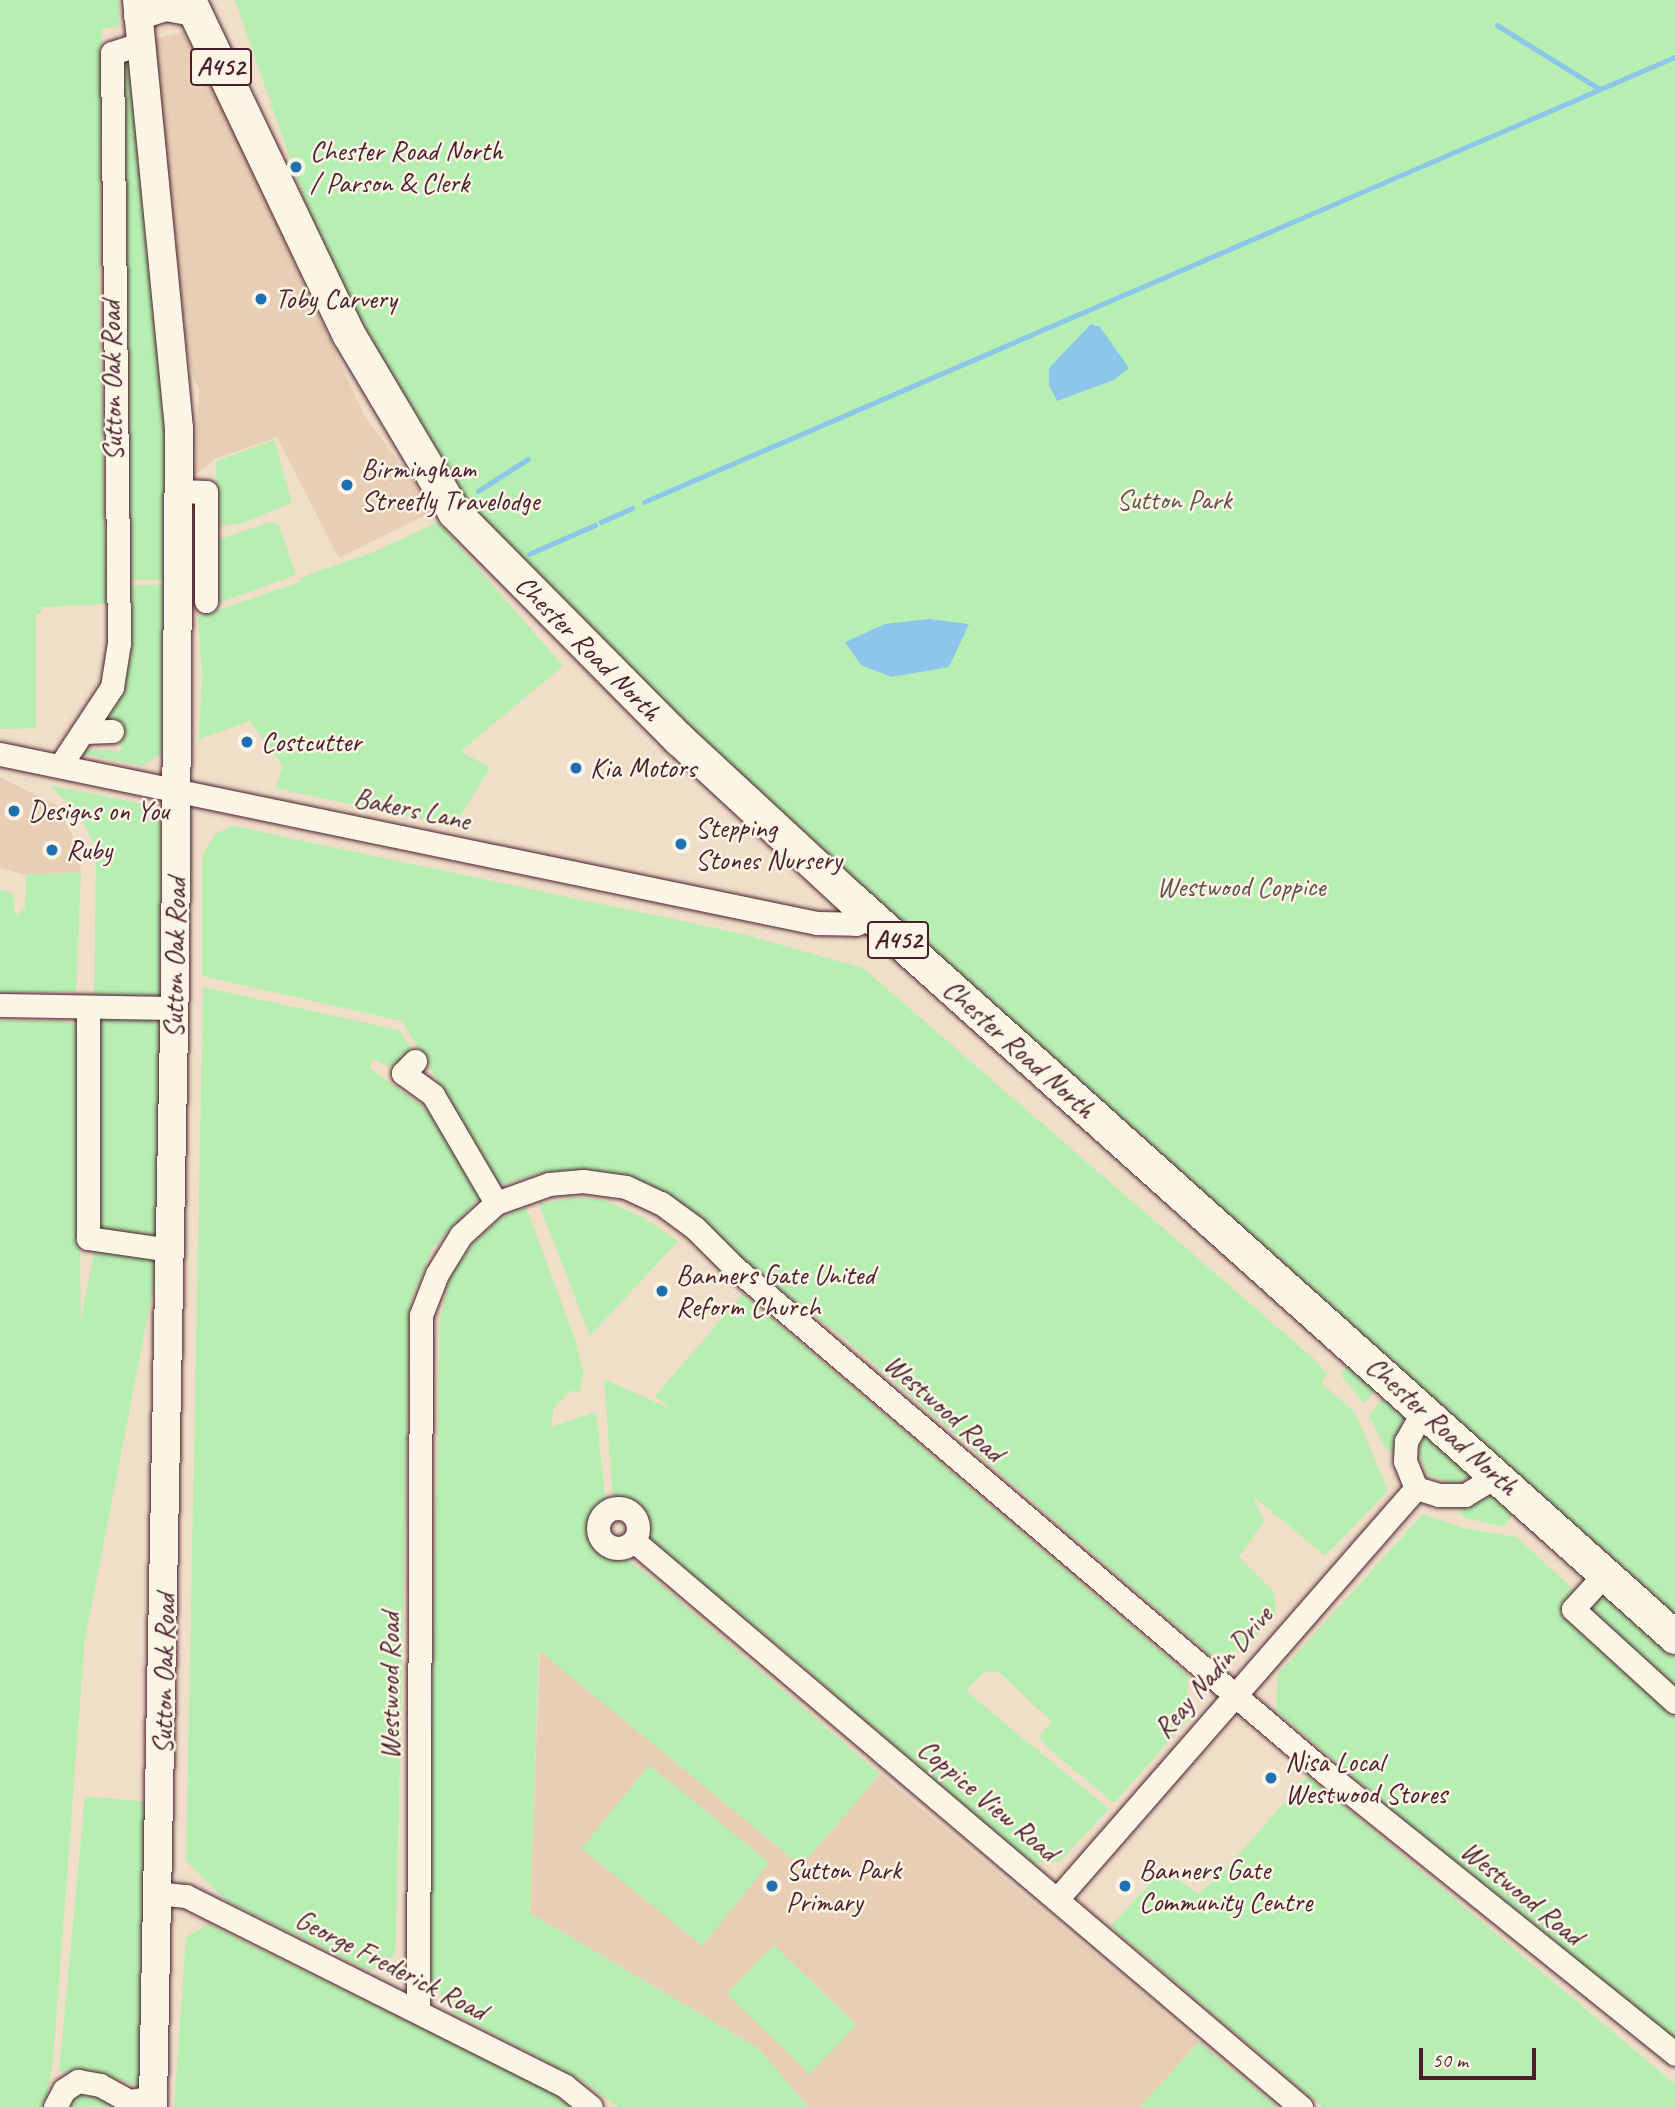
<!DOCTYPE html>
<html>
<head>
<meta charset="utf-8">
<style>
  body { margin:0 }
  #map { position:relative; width:1675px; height:2107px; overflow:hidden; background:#f0dec9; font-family:Caveat,sans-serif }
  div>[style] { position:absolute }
  .built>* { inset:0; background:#e8ceb5 }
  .green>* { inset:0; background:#b7efb2; transform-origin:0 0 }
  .water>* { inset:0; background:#8cc6eb }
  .stream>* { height:4.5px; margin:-2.25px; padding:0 2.25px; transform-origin:2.25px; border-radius:2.25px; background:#8cc6eb }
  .roads { filter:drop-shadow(0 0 2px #4a1f2b) drop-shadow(0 0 2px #4a1f2b) }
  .minor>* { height:23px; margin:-11.5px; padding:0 11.5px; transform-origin:11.5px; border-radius:11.5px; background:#fcf5e5 }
  .minor>.ring { margin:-11.5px; padding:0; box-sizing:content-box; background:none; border:23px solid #fcf5e5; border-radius:50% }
  .major>* { height:28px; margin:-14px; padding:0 14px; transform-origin:14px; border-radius:14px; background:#fcf5e5 }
  .highway>* { height:33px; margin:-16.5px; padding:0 16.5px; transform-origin:16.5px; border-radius:16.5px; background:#fcf5e5 }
  .dots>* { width:19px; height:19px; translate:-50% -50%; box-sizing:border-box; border:4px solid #fcf5e5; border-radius:50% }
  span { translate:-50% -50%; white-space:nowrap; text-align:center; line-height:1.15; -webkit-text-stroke:5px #fcf5e5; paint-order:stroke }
  .shield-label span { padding:2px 5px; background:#fcf5e5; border:2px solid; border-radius:5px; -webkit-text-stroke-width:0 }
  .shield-label { font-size:26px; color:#4a1f2b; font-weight:700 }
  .poi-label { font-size:28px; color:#4a1f2b }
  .left { translate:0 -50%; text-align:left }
  .street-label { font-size:28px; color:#4a1f2b }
  .park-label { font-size:28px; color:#65534d }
  .scale { position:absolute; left:1419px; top:2048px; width:117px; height:32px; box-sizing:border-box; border:4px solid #4a1f2b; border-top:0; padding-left:9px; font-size:21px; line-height:24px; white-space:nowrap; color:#4a1f2b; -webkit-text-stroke:5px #fcf5e5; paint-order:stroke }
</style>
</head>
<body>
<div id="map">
  <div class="built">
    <div style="clip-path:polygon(184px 32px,241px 144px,364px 415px,434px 511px,339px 558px,277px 437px,215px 459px,195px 475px,199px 389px,191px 371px,185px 332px,154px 39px)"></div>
    <div style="clip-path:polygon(0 777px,56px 805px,78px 846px,81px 872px,26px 875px,0 868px)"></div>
    <div style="clip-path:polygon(540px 1649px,801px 1866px,880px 1774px,1199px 2042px,1140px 2107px,808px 2107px,758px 2048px,530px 1913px)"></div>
  </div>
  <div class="green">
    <div style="clip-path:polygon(0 0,119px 0,119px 27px,102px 29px,102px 56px,99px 307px,107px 604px,42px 607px,41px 614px,36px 614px,36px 728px,12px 729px,0 729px)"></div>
    <div style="clip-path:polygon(235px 0,1675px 0,1675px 1619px,874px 905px,461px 502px,383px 380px,323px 253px)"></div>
    <div style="clip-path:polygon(129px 58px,163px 328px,170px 580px,123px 580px,119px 61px)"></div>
    <div style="clip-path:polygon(274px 440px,292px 503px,240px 524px,217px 526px,216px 461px)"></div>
    <div style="clip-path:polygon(270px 522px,279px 525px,296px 575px,213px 605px,215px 541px)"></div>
    <div style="clip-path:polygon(438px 522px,563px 666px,461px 751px,490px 768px,454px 826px,275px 788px,283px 766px,250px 721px,199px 739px,202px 674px,198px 617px,300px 582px,300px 578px,376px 551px)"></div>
    <div style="clip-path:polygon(170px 584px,164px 752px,143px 766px,77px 753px,82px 749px,121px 751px,120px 736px,98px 726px,124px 685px,123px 586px)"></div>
    <div style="clip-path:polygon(49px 785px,154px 806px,162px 812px,160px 999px,99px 999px,94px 994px,96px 849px,79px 814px)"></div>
    <div style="clip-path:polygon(233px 826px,743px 934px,863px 968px,1314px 1359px,1327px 1374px,1321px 1383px,1355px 1412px,1388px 1491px,1325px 1556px,1253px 1496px,1264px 1521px,1239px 1557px,1274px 1592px,1276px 1613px,1245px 1650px,1209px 1654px,844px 1338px,787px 1296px,671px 1196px,596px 1170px,539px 1173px,500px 1186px,402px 1021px,202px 976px,202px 857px,215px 834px)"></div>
    <div style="clip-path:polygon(81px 872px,76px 992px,0 993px,0 890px,13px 893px,15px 915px,25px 909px,26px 875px)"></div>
    <div style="clip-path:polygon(203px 987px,399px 1030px,412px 1050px,400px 1064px,389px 1067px,373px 1059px,369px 1068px,420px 1104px,440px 1125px,480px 1198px,432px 1249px,410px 1302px,396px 1936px,395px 1955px,370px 1971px,227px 1901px,186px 1861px)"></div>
    <div style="clip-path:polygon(98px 1018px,163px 1021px,161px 1229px,156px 1241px,96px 1230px)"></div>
    <div style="clip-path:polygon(0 1021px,63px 1021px,78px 1026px,84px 1650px,53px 2062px,45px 2107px,0 2107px)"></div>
    <div style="clip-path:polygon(577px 1197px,607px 1201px,644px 1218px,678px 1241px,590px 1336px,539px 1204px)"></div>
    <div style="clip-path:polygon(526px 1207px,576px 1342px,583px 1373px,580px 1392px,570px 1391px,554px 1408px,551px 1427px,596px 1412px,606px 1505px,589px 1519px,591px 1539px,600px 1549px,617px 1552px,661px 1585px,880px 1774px,801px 1866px,539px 1650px,530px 1913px,758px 2048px,808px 2107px,618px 2107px,581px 2080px,449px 2010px,426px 1972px,440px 1320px,450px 1276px,475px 1240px,499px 1219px)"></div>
    <div style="left:95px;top:1247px;width:65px;height:537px;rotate:11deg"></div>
    <div style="clip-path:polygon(743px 1294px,1188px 1675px,1187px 1721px,1114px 1803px,1049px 1749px,1039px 1736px,1052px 1722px,999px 1672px,984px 1672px,966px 1691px,1109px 1809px,1059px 1862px,1033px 1863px,1007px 1844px,778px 1645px,657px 1549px,639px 1529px,634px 1511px,613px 1502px,604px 1379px,671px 1409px,655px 1396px)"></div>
    <div style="clip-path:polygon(1352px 1361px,1379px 1385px,1364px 1404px,1340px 1374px)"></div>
    <div style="clip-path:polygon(1387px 1393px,1405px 1411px,1399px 1458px,1384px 1447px,1369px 1415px)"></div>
    <div style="clip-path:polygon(1426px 1427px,1479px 1473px,1454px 1485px,1427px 1474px,1417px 1449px)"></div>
    <div style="clip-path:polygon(1487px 1490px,1517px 1509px,1504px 1527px,1465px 1518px,1452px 1502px)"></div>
    <div style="clip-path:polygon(1423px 1514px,1463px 1528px,1517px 1537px,1577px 1593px,1560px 1611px,1675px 1717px,1675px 2043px,1421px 1836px,1276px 1710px,1278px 1674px)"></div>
    <div style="clip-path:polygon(1601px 1593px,1675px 1659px,1675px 1694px,1583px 1603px)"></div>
    <div style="left:649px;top:1765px;width:155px;height:107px;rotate:39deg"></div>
    <div style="clip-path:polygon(1308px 1776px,1675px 2084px,1675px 2107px,1322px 2107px,1110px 1926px,1164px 1869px,1198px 1894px,1223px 1872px)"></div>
    <div style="clip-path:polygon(85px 1796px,151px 1802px,142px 2087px,107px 2076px,59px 2072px)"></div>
    <div style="clip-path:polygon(208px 1924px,549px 2091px,572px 2107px,174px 2107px,186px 1937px)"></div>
    <div style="left:774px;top:1945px;width:115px;height:68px;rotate:44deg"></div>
    <div style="clip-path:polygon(1199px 2042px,1262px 2094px,1277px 2107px,1140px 2107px)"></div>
    <div style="clip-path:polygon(85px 2085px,116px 2106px,61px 2107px)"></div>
  </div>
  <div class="water">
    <div style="clip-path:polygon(1091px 324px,1100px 327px,1129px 368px,1114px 380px,1057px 401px,1049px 385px,1049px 368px)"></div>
    <div style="clip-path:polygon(929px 619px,969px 624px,949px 667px,891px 677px,861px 665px,845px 642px,885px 624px)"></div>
  </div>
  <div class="stream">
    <div style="left:1497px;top:25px;width:121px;rotate:31.9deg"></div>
    <div style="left:478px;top:491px;width:59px;rotate:-32.6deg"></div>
    <div style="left:644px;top:502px;width:1123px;rotate:-23.35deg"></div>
    <div style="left:601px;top:522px;width:34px;rotate:-24deg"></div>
    <div style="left:529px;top:554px;width:72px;rotate:-23.7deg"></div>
  </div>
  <div class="roads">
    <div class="minor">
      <div style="left:179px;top:491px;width:27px;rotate:2deg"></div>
      <div style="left:206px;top:492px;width:109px;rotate:90deg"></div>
      <div style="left:83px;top:732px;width:29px;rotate:-2deg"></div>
      <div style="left:0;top:754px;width:834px;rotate:11.69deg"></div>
      <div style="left:817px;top:923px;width:39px;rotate:1deg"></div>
      <div style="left:856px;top:924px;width:17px;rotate:-24deg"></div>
      <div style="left:60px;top:766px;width:95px;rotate:-56.6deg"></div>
      <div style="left:112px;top:687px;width:45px;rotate:-81deg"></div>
      <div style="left:119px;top:643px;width:590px;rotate:-90.68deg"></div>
      <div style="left:112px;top:53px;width:32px;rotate:-18deg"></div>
      <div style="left:0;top:1005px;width:173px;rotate:1deg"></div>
      <div style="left:88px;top:1010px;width:228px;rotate:90deg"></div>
      <div style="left:88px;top:1238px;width:83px;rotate:8.3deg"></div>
      <div style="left:415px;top:1061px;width:17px;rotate:135deg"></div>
      <div style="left:403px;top:1073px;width:37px;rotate:36deg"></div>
      <div style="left:433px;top:1095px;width:125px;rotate:59.7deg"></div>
      <div style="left:1424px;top:1409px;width:37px;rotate:119deg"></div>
      <div style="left:1406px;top:1441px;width:20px;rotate:93deg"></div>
      <div style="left:1405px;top:1461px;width:29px;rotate:68deg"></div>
      <div style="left:1416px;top:1488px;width:24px;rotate:17deg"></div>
      <div style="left:1439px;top:1495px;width:26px"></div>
      <div style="left:1465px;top:1495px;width:21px;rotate:-31deg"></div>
      <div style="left:1483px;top:1484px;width:16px;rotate:-52deg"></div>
      <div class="ring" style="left:598px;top:1508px;width:17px;height:17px"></div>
      <div style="left:634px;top:1541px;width:875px;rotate:40.32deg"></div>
      <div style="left:1604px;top:1575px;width:46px;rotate:132.4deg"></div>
      <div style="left:1573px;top:1609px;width:138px;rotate:42.4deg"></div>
      <div style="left:156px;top:1893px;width:30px;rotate:6deg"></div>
      <div style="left:186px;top:1896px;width:424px;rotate:26.6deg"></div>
      <div style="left:565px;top:2086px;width:33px;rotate:39deg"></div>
      <div style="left:1058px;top:1898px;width:544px;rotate:-48.87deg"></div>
      <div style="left:418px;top:2011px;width:696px;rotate:-89.75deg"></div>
      <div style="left:421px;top:1315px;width:44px;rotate:-68.7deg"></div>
      <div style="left:437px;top:1274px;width:46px;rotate:-58.4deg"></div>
      <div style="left:461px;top:1235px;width:47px;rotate:-42.4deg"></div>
      <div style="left:496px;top:1203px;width:56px;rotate:-19.7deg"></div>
      <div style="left:549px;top:1184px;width:34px;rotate:-5deg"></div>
      <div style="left:583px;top:1181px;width:43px;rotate:7.9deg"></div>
      <div style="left:626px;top:1187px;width:38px;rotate:25deg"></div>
      <div style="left:661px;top:1203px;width:42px;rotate:36.3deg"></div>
      <div style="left:695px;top:1228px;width:55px;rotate:45deg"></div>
      <div style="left:734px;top:1267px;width:779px;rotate:40.52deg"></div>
      <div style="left:1326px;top:1773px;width:448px;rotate:38.8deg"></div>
      <div style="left:55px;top:2107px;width:19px;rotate:-62deg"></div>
      <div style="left:64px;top:2090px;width:17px;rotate:-33deg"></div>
      <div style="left:78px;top:2081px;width:22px;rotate:10deg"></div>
      <div style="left:100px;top:2085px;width:33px;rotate:29deg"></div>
      <div style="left:129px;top:2101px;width:24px;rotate:-9deg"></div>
    </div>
    <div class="major">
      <div style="left:137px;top:0;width:430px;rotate:84.4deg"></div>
      <div style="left:179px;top:428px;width:549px;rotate:90.42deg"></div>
      <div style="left:175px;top:977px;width:1130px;rotate:91.12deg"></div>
      <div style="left:138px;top:16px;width:29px;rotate:-18deg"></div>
      <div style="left:166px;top:7px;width:28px;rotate:10deg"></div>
    </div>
    <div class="highway">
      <div style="left:189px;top:0;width:371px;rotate:64.5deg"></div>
      <div style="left:349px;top:335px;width:206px;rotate:59.3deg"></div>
      <div style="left:454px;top:512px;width:320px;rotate:45.3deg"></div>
      <div style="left:679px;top:739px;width:237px;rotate:42.8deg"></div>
      <div style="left:853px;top:900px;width:1104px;rotate:41.88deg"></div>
    </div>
  </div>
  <div class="dots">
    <div style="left:296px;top:167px;background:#1f6fb2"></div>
    <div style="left:261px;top:299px;background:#1f6fb2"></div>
    <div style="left:347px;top:485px;background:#1f6fb2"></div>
    <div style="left:247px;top:742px;background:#1f6fb2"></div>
    <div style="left:576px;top:768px;background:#1f6fb2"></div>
    <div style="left:14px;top:811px;background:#1f6fb2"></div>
    <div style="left:681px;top:844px;background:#1f6fb2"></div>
    <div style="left:52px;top:850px;background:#1f6fb2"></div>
    <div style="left:662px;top:1291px;background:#1f6fb2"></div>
    <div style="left:1271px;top:1778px;background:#1f6fb2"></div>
    <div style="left:772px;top:1886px;background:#1f6fb2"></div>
    <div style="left:1125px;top:1886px;background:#1f6fb2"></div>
  </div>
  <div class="shield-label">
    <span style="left:221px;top:67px">A452</span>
    <span style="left:898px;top:940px">A452</span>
  </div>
  <div class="poi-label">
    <span class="left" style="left:310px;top:167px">Chester Road North<br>/ Parson &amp; Clerk</span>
    <span class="left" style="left:275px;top:299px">Toby Carvery</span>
    <span class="left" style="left:361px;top:485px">Birmingham<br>Streetly Travelodge</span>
    <span class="left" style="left:261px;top:742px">Costcutter</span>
    <span class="left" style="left:590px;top:768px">Kia Motors</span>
    <span class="left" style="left:28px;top:811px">Designs on You</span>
    <span class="left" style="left:695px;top:844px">Stepping<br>Stones Nursery</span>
    <span class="left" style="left:66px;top:850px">Ruby</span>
    <span class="left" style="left:676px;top:1291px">Banners Gate United<br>Reform Church</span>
    <span class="left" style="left:1285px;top:1778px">Nisa Local<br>Westwood Stores</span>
    <span class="left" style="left:786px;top:1886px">Sutton Park<br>Primary</span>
    <span class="left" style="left:1139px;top:1886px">Banners Gate<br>Community Centre</span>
  </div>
  <div class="street-label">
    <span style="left:112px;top:381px;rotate:-91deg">Sutton Oak Road</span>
    <span style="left:588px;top:648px;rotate:45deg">Chester Road North</span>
    <span style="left:412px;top:809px;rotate:12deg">Bakers Lane</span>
    <span style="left:175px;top:958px;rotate:-89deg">Sutton Oak Road</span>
    <span style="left:1019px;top:1049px;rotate:42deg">Chester Road North</span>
    <span style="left:944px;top:1408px;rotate:41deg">Westwood Road</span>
    <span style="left:1442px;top:1426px;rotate:42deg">Chester Road North</span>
    <span style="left:1213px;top:1672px;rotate:-49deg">Reay Nadin Drive</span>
    <span style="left:164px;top:1674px;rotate:-89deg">Sutton Oak Road</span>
    <span style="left:390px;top:1686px;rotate:-90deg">Westwood Road</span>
    <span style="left:988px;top:1800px;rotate:40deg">Coppice View Road</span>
    <span style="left:1522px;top:1893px;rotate:39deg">Westwood Road</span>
    <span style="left:391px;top:1965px;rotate:27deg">George Frederick Road</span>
  </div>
  <div class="park-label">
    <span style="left:1174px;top:500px">Sutton Park</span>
    <span style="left:1241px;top:887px">Westwood Coppice</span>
  </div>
  <div class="scale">50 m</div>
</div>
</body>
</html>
